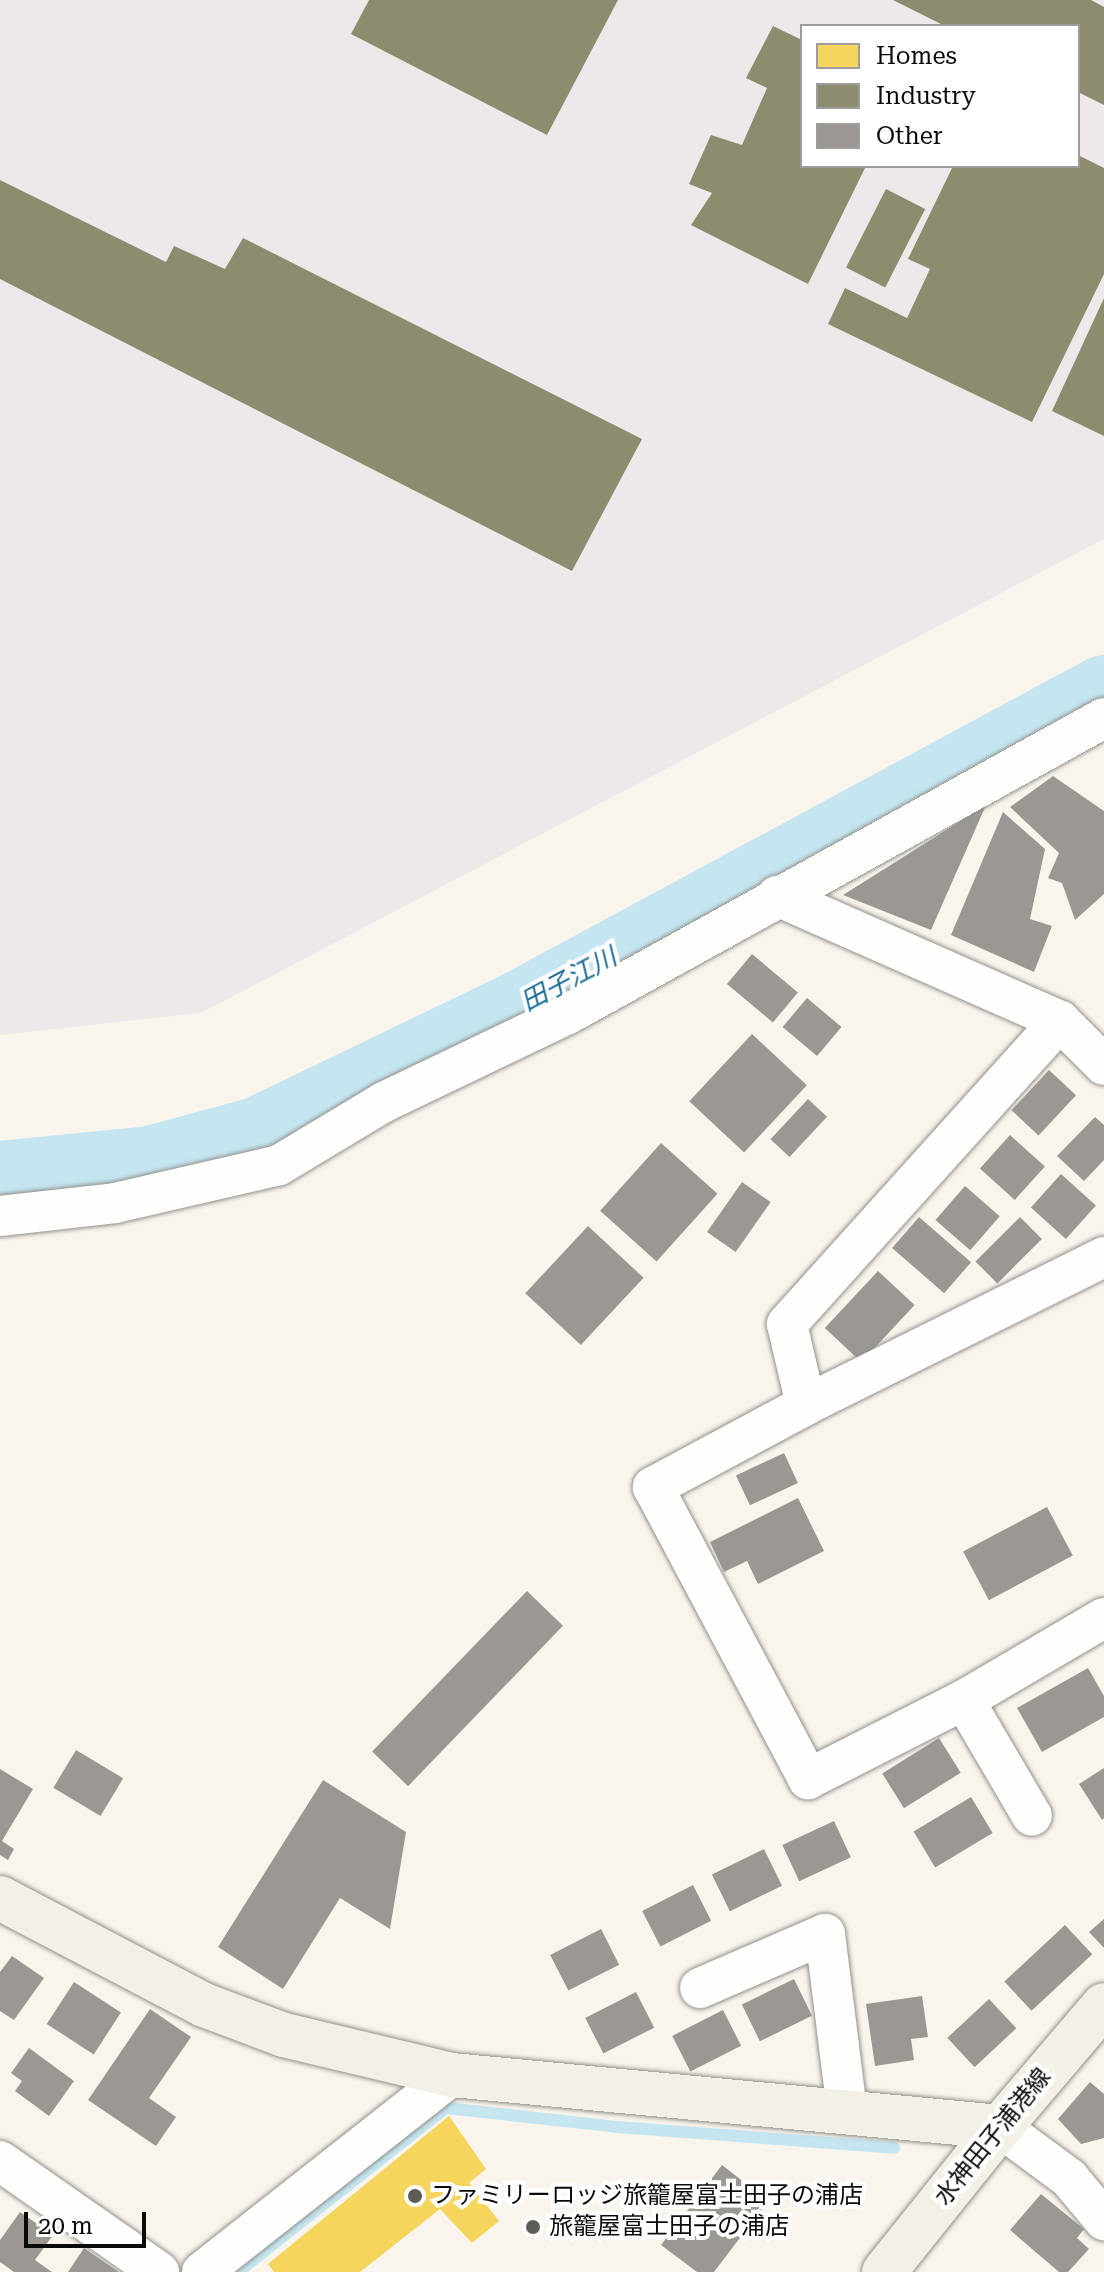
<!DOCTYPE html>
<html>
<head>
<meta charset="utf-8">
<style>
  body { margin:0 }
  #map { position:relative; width:1104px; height:2272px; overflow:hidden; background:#f9f5ed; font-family:"Roboto Serif","Noto Sans JP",serif }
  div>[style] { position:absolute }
  .industrial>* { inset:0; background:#efe8eb }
  .homes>* { inset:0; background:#f6d55c }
  .industry>* { inset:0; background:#8c8c6e; transform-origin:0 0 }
  .stream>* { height:12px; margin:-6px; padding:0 6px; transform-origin:6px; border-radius:6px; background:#c5e6f1 }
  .river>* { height:72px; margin:-36px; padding:0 36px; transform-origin:36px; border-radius:36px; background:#c5e6f1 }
  .building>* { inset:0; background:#9b9894; transform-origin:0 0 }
  .roads { filter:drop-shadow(0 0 2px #92908c) drop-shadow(0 0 2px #92908c) }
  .street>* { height:40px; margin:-20px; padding:0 20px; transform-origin:20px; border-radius:20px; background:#fefefc }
  .secondary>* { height:44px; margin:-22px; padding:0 22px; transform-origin:22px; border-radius:22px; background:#f3f1e7 }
  .dots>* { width:22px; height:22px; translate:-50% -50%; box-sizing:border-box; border:4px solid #fff; border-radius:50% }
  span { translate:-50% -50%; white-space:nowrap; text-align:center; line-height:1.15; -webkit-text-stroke:8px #fff; paint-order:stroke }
  .street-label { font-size:24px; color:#0a0a0a }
  .poi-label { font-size:24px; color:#0a0a0a }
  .left { translate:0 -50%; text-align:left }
  .water-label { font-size:26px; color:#1a6b94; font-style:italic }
  .legend { position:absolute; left:800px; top:24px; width:280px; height:144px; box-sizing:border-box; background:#fff; border:2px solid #9d9d9d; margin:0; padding:10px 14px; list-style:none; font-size:24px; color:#0a0a0a }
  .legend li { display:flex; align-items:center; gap:16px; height:40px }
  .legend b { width:40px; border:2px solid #9d9d9d }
  .scale { position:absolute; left:24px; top:2212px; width:122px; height:36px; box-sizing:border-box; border:4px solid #0a0a0a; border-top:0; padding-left:10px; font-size:24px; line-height:28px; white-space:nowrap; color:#0a0a0a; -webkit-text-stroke:6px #fff; paint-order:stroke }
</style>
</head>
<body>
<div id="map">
  <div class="industrial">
    <div style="clip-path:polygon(evenodd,0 0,1104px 0,1104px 539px,201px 1013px,0 1035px,0 0,802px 26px,1078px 26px,1078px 166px,802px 166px,802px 26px)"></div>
  </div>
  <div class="homes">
    <div style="clip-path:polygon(449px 2116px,486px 2169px,469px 2183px,499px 2221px,472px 2243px,440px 2209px,360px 2272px,274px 2272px,268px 2264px)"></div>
  </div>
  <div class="industry">
    <div style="clip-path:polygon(369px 0,618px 0,547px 135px,351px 34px)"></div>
    <div style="clip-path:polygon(893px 0,1091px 0,1104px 7px,1104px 105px,1078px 92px,1078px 26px,945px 26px)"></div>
    <div style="clip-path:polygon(773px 26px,802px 40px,802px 166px,866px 166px,808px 284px,691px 225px,712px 193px,689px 184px,711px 135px,742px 145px,767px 88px,746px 78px)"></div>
    <div style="clip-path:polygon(1078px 155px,1104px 168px,1104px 274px,1032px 422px,828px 324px,845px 288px,907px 318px,930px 269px,908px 259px,953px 166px,1078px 166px)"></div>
    <div style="clip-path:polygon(0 180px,166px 262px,174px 246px,225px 269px,243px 238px,642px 439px,572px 571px,0 279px)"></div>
    <div style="left:886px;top:189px;width:44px;height:88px;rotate:27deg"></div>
    <div style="clip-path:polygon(1104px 298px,1104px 436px,1052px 411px)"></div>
  </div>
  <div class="stream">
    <div style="left:238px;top:2272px;width:265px;rotate:-38.3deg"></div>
    <div style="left:446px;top:2108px;width:172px;rotate:6.3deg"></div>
    <div style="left:617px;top:2127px;width:278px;rotate:4.3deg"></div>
  </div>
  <div class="river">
    <div style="left:0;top:1177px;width:151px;rotate:-5.7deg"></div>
    <div style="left:150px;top:1162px;width:111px;rotate:-15.2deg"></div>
    <div style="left:257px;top:1133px;width:282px;rotate:-25.7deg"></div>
    <div style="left:511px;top:1011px;width:674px;rotate:-28.35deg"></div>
  </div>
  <div class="building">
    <div style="clip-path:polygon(1053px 776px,1104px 811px,1104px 894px,1075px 920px,1062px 883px,1048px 878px,1059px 853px,1010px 807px)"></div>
    <div style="clip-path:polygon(986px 805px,931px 930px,843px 895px)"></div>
    <div style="clip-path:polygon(1003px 812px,1045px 849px,1030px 919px,1052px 926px,1034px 972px,951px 935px)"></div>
    <div style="left:752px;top:954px;width:60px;height:39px;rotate:40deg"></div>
    <div style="left:807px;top:998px;width:45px;height:38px;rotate:40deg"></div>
    <div style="left:752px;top:1034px;width:75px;height:92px;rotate:43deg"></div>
    <div style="left:1049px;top:1070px;width:37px;height:55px;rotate:43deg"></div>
    <div style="left:808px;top:1099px;width:26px;height:55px;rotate:43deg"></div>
    <div style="clip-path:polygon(1095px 1117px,1104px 1125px,1104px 1160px,1084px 1181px,1057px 1156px)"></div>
    <div style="left:1010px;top:1135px;width:47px;height:45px;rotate:42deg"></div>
    <div style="left:661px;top:1143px;width:76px;height:91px;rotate:42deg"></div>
    <div style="left:1061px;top:1174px;width:47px;height:45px;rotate:42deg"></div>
    <div style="left:742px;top:1182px;width:35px;height:61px;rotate:35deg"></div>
    <div style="left:965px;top:1186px;width:46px;height:45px;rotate:41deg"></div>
    <div style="left:919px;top:1217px;width:69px;height:41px;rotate:41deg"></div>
    <div style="left:1020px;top:1217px;width:31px;height:63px;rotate:45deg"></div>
    <div style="left:588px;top:1226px;width:76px;height:92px;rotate:43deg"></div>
    <div style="left:878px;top:1271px;width:50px;height:78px;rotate:43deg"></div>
    <div style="left:784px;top:1453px;width:33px;height:53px;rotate:65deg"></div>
    <div style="clip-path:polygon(798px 1498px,824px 1551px,758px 1584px,747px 1561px,724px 1572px,710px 1542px)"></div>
    <div style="left:1047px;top:1507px;width:55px;height:95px;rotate:62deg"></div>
    <div style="left:527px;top:1591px;width:50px;height:223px;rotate:44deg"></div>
    <div style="clip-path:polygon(1088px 1668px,1104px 1696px,1104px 1717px,1042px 1752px,1017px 1708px)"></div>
    <div style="left:939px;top:1738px;width:41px;height:67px;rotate:58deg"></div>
    <div style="left:76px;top:1750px;width:55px;height:44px;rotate:31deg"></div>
    <div style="clip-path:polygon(1104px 1768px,1104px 1818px,1102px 1820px,1079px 1784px)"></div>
    <div style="clip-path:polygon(0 1769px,33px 1789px,2px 1841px,14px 1849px,8px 1860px,0 1855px)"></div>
    <div style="clip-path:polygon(323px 1780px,406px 1832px,390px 1929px,340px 1898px,283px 1989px,218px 1947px)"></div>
    <div style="left:971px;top:1797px;width:42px;height:67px;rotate:59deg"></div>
    <div style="left:834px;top:1821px;width:40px;height:57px;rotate:65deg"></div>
    <div style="left:764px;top:1849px;width:41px;height:58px;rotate:64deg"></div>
    <div style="left:693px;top:1885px;width:40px;height:57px;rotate:63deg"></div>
    <div style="clip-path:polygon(1104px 1919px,1104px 1948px,1089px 1932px)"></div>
    <div style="left:1065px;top:1925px;width:40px;height:83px;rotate:47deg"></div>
    <div style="left:601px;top:1929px;width:40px;height:57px;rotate:63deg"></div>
    <div style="clip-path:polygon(12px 1956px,44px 1978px,14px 2020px,0 2011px,0 1972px)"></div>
    <div style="left:794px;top:1979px;width:41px;height:58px;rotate:64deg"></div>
    <div style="left:74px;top:1982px;width:56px;height:50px;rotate:33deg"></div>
    <div style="left:636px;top:1992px;width:40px;height:57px;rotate:63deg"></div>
    <div style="clip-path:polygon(922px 1996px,928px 2037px,911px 2039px,914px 2060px,875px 2066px,866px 2004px)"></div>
    <div style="left:989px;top:1999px;width:40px;height:57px;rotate:47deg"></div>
    <div style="clip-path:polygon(150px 2009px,191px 2037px,149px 2098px,176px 2117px,156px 2146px,88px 2100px)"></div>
    <div style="left:723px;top:2010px;width:40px;height:57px;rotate:63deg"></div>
    <div style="clip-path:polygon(29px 2048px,74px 2081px,49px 2116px,15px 2091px,22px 2081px,11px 2073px)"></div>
    <div style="clip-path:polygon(1090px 2082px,1104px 2094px,1104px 2138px,1081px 2144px,1058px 2119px)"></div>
    <div style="clip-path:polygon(722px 2165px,768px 2201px,714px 2272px,697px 2272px,661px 2245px)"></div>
    <div style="clip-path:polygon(1041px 2194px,1084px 2229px,1077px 2238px,1089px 2249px,1068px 2272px,1059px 2272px,1010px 2230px)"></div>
    <div style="clip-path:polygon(20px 2212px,53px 2235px,35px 2260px,52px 2272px,14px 2272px,0 2262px,0 2240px)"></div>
    <div style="clip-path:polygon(84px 2248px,119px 2272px,68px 2272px)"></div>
  </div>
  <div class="roads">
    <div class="street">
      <div style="left:777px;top:896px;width:309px;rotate:23.8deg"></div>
      <div style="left:1060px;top:1021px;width:62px;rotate:45deg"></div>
      <div style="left:0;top:1216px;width:116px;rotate:-6.4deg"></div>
      <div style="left:115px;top:1203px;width:168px;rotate:-13deg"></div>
      <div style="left:279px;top:1165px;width:122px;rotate:-31deg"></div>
      <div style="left:384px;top:1102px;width:204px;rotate:-25.6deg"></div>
      <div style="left:568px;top:1014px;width:612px;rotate:-28.91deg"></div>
      <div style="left:1104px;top:1257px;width:333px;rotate:153.6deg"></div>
      <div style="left:806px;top:1405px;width:174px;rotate:151.8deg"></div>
      <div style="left:653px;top:1487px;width:331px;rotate:62deg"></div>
      <div style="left:808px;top:1779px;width:175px;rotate:-26.9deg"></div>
      <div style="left:964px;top:1700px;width:162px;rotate:-30.4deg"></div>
      <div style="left:806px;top:1405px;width:83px;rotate:-103.2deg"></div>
      <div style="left:787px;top:1324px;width:408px;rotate:-48deg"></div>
      <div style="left:964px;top:1700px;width:134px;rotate:59.6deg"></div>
      <div style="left:700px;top:1988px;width:136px;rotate:-23.4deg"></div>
      <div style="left:825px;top:1934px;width:177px;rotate:82.9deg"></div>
      <div style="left:1000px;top:2127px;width:86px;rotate:36.5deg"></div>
      <div style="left:1069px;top:2178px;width:55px;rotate:50.2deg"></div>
      <div style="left:0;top:2161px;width:194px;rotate:34.9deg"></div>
      <div style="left:202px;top:2272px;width:318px;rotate:-38.2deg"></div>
    </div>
    <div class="secondary">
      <div style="left:0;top:1898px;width:230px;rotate:27.7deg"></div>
      <div style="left:204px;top:2005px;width:85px;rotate:20.6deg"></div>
      <div style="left:284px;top:2035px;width:173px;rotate:13.4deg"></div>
      <div style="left:452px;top:2075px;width:550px;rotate:5.42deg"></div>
      <div style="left:884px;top:2272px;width:186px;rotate:-51.3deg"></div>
      <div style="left:1000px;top:2127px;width:160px;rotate:-49.6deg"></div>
    </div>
  </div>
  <div class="dots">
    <div style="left:415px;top:2196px;background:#5e5c59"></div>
    <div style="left:533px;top:2227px;background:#5e5c59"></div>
  </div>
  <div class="street-label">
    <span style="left:993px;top:2137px;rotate:-51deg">水神田子浦港線</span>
  </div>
  <div class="poi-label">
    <span class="left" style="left:431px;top:2196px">ファミリーロッジ旅籠屋富士田子の浦店</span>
    <span class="left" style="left:549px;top:2227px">旅籠屋富士田子の浦店</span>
  </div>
  <div class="water-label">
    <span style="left:569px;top:980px;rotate:-28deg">田子江川</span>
  </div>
  <ul class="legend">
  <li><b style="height:22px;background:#f6d55c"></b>Homes</li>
  <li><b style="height:22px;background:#8c8c6e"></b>Industry</li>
  <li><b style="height:22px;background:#9b9894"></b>Other</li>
  </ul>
  <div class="scale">20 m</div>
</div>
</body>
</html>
